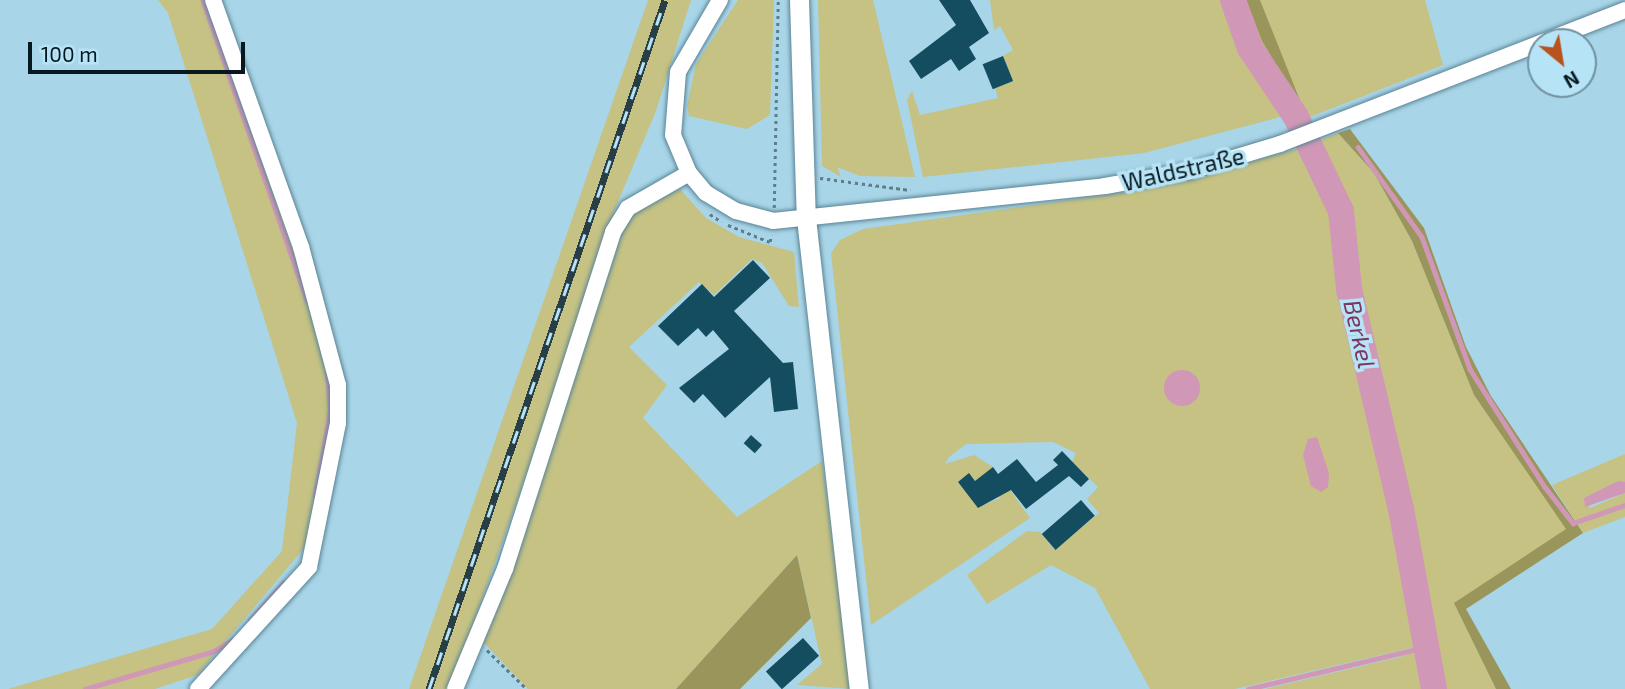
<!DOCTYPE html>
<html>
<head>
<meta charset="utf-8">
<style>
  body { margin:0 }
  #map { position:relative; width:1625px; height:689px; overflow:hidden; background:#a9d5e8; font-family:"Exo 2",sans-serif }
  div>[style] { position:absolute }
  .green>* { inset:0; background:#c5c284 }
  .forest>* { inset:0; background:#9a965b }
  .water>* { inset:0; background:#d197b7 }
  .round { border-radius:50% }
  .stream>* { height:4.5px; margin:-2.25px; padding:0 2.25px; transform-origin:2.25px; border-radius:2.25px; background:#d197b7 }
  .river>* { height:26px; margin:-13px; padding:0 13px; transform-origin:13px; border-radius:13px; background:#d197b7 }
  .building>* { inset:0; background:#154d60; transform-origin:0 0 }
  .path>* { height:2.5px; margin-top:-1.25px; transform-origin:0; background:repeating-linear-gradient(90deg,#5e7d8b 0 3.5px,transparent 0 7px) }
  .roads { filter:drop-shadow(0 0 2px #5a8495) drop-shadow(0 0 2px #5a8495) }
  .minor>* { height:16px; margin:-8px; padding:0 8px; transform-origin:8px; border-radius:8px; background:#fff }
  .major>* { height:19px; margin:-9.5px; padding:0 9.5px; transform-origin:9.5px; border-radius:9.5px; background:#fff }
  .rail>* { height:7px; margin-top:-3.5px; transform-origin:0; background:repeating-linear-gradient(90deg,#b6e3f5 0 13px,#273e47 0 26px); box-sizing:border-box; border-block:2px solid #273e47 }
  span { translate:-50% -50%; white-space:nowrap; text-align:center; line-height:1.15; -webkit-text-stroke:7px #b6e3f5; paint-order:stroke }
  .street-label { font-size:23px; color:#07181f }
  .water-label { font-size:24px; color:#7c3660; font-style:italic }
  .north { position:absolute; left:1527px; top:28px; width:70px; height:70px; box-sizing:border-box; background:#b6e3f5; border:2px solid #70929f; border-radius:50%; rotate:150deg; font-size:19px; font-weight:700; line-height:28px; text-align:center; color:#07181f }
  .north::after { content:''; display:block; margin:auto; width:24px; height:32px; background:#b7531e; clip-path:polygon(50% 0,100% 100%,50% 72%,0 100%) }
  .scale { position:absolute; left:28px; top:42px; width:217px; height:32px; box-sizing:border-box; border:4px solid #07181f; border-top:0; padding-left:9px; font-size:21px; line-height:24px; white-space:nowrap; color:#07181f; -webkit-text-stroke:5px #b6e3f5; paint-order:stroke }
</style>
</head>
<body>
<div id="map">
  <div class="green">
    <div style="clip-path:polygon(158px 0,210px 0,334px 367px,337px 415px,317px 533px,197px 675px,155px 689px,8px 689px,212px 629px,282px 551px,297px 423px,168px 13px)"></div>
    <div style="clip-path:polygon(648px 0,691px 0,656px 111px,605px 233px,595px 281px,450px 689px,409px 689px)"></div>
    <div style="clip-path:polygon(738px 0,774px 0,770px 115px,747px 129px,689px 116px,687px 106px,696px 64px)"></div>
    <div style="clip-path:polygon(818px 0,873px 0,915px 177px,860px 176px,837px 167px,841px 177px,822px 166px)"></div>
    <div style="clip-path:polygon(990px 0,1227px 0,1241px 50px,1284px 116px,1144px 153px,923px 177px,907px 100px,912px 91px,920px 115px,998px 98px,995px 88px,1013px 81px,1003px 56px,1013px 50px,1000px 26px,994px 30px)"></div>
    <div style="clip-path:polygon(1242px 0,1304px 113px,1260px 0,1425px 0,1443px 65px,1307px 118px,1255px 42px)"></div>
    <div style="clip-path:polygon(1338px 133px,1374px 173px,1412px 241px,1474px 395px,1567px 529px,1455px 603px,1496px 689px,1436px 689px,1404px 510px,1351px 290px,1343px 209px,1313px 143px)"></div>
    <div style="clip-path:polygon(1303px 147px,1339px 212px,1347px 290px,1424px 645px,1235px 689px,1150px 689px,1095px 588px,1051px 565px,987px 604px,967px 575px,1027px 531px,1040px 532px,1054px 549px,1099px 513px,1087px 499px,1098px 487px,1072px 462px,1076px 453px,1053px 442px,966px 444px,949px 457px,945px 464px,974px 455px,993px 467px,977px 483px,969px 474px,958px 482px,978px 507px,1000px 498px,996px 492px,1006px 484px,1030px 518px,871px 625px,831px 253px,840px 240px,863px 229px,1161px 187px)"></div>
    <div style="clip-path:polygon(680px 189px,706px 218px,739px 237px,794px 252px,799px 307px,789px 306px,762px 263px,752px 259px,714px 295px,699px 282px,629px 347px,667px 385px,643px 418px,737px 517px,822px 461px,852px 689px,797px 685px,822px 664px,797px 555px,676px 689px,528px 689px,483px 642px,617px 234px,632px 213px)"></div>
    <div style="clip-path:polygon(1625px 454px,1625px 482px,1584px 498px,1590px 508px,1625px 493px,1625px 517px,1583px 533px,1552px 485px)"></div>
    <div style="clip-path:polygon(1424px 649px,1431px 689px,1265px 689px,1400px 657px)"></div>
  </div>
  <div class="forest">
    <div style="clip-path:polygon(1246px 0,1260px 0,1307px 118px,1262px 41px)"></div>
    <div style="clip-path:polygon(1350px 129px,1424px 228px,1466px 347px,1491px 396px,1583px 533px,1466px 609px,1511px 689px,1496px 689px,1454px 603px,1566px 529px,1474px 395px,1412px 241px,1374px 173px,1338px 133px)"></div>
    <div style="clip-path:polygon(797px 555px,811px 618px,740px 689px,676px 689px)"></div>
  </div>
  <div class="water">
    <div class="round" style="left:1164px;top:370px;width:36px;height:36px"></div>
    <div style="clip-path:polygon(1317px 437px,1329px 473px,1328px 487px,1321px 492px,1311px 486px,1303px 455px,1308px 439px)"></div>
    <div style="clip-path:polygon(1618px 481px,1625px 482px,1625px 493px,1585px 507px,1584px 498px)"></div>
  </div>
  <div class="stream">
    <div style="left:203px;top:0;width:318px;rotate:70.9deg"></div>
    <div style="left:1358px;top:147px;width:110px;rotate:54.6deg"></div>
    <div style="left:1422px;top:237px;width:140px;rotate:70deg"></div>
    <div style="left:1470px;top:369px;width:140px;rotate:57.6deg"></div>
    <div style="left:1545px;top:487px;width:46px;rotate:52.1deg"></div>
    <div style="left:1573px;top:523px;width:55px;rotate:-19.1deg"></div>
    <div style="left:315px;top:496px;width:87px;rotate:-80.1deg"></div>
    <div style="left:330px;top:410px;width:37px;rotate:-95deg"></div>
    <div style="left:250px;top:620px;width:50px;rotate:-48.3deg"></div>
    <div style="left:85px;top:689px;width:134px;rotate:-16.4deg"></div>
    <div style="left:214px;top:651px;width:22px;rotate:-32deg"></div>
    <div style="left:1248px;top:689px;width:183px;rotate:-13.3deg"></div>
  </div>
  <div class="river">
    <div style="left:1233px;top:0;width:51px;rotate:70.5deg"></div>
    <div style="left:1250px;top:48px;width:83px;rotate:56.3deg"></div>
    <div style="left:1296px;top:117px;width:104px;rotate:64.4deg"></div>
    <div style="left:1341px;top:211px;width:78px;rotate:84.1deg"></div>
    <div style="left:1349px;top:289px;width:226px;rotate:76.7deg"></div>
    <div style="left:1401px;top:509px;width:183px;rotate:79.6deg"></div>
  </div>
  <div class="building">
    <div style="clip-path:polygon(939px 0,970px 0,989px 33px,969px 47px,976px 59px,959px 71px,951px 59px,921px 79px,909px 61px,956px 25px)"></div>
    <div style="left:1003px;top:56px;width:27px;height:22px;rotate:68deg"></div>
    <div style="clip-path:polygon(753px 260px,770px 278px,734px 311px,783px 363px,793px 362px,798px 409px,774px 412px,770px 377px,725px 418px,703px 394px,694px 403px,679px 388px,729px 349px,713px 330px,706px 337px,698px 328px,678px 346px,658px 326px,702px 284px,714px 297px)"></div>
    <div style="left:751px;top:435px;width:15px;height:11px;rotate:42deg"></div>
    <div style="clip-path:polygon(1062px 451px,1089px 479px,1081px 487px,1069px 476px,1026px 509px,1011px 490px,978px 508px,958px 482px,969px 473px,975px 481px,993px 467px,998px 474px,1017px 459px,1036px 482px,1058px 465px,1053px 460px)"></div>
    <div style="left:1081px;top:500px;width:21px;height:52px;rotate:49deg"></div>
    <div style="left:803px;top:638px;width:24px;height:50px;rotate:48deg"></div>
  </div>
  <div class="path">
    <div style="left:820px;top:178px;width:91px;rotate:7.6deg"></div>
    <div style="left:774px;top:208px;width:208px;rotate:-88.9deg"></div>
    <div style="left:710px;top:214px;width:14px;rotate:34deg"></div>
    <div style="left:728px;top:225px;width:45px;rotate:22deg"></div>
    <div style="left:770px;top:242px;width:7px;rotate:-82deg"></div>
    <div style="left:487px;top:650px;width:56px;rotate:44.3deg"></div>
  </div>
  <div class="roads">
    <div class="minor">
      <div style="left:720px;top:0;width:83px;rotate:120.3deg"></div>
      <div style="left:678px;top:72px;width:63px;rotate:94.5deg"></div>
      <div style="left:673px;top:135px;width:41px;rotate:67.2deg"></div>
      <div style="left:689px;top:173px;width:26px;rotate:50deg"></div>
      <div style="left:706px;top:193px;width:35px;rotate:31deg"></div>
      <div style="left:736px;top:211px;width:38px;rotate:15deg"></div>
      <div style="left:773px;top:221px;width:334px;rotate:-6deg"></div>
      <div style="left:1105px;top:186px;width:86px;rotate:-10deg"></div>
      <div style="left:1190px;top:171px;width:94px;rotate:-16.7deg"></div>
      <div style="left:1280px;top:144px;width:280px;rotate:-21.2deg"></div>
      <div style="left:1543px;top:42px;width:88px;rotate:-21.3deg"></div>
      <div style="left:198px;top:689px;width:165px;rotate:-47.7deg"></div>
      <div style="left:309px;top:567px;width:147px;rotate:-78.6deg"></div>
      <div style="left:338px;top:423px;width:38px;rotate:-90deg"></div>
      <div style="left:338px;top:385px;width:143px;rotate:-105deg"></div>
      <div style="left:301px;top:247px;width:262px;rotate:-109.6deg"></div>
      <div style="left:455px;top:689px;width:130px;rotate:-67.4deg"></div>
      <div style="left:505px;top:569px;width:354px;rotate:-72.2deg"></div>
      <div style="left:613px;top:232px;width:28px;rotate:-58deg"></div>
      <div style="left:628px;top:208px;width:70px;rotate:-29.8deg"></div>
    </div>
    <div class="major">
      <div style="left:799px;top:0;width:218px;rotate:88.2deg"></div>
      <div style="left:806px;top:218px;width:474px;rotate:83.6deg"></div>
    </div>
  </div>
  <div class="rail">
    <div style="left:429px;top:689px;width:728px;rotate:-71.09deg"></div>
  </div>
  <div class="street-label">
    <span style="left:1183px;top:169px;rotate:-13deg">Waldstraße</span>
  </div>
  <div class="water-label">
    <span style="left:1360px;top:334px;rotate:77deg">Berkel</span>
  </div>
  <div class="north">N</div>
  <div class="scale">100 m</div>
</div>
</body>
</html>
